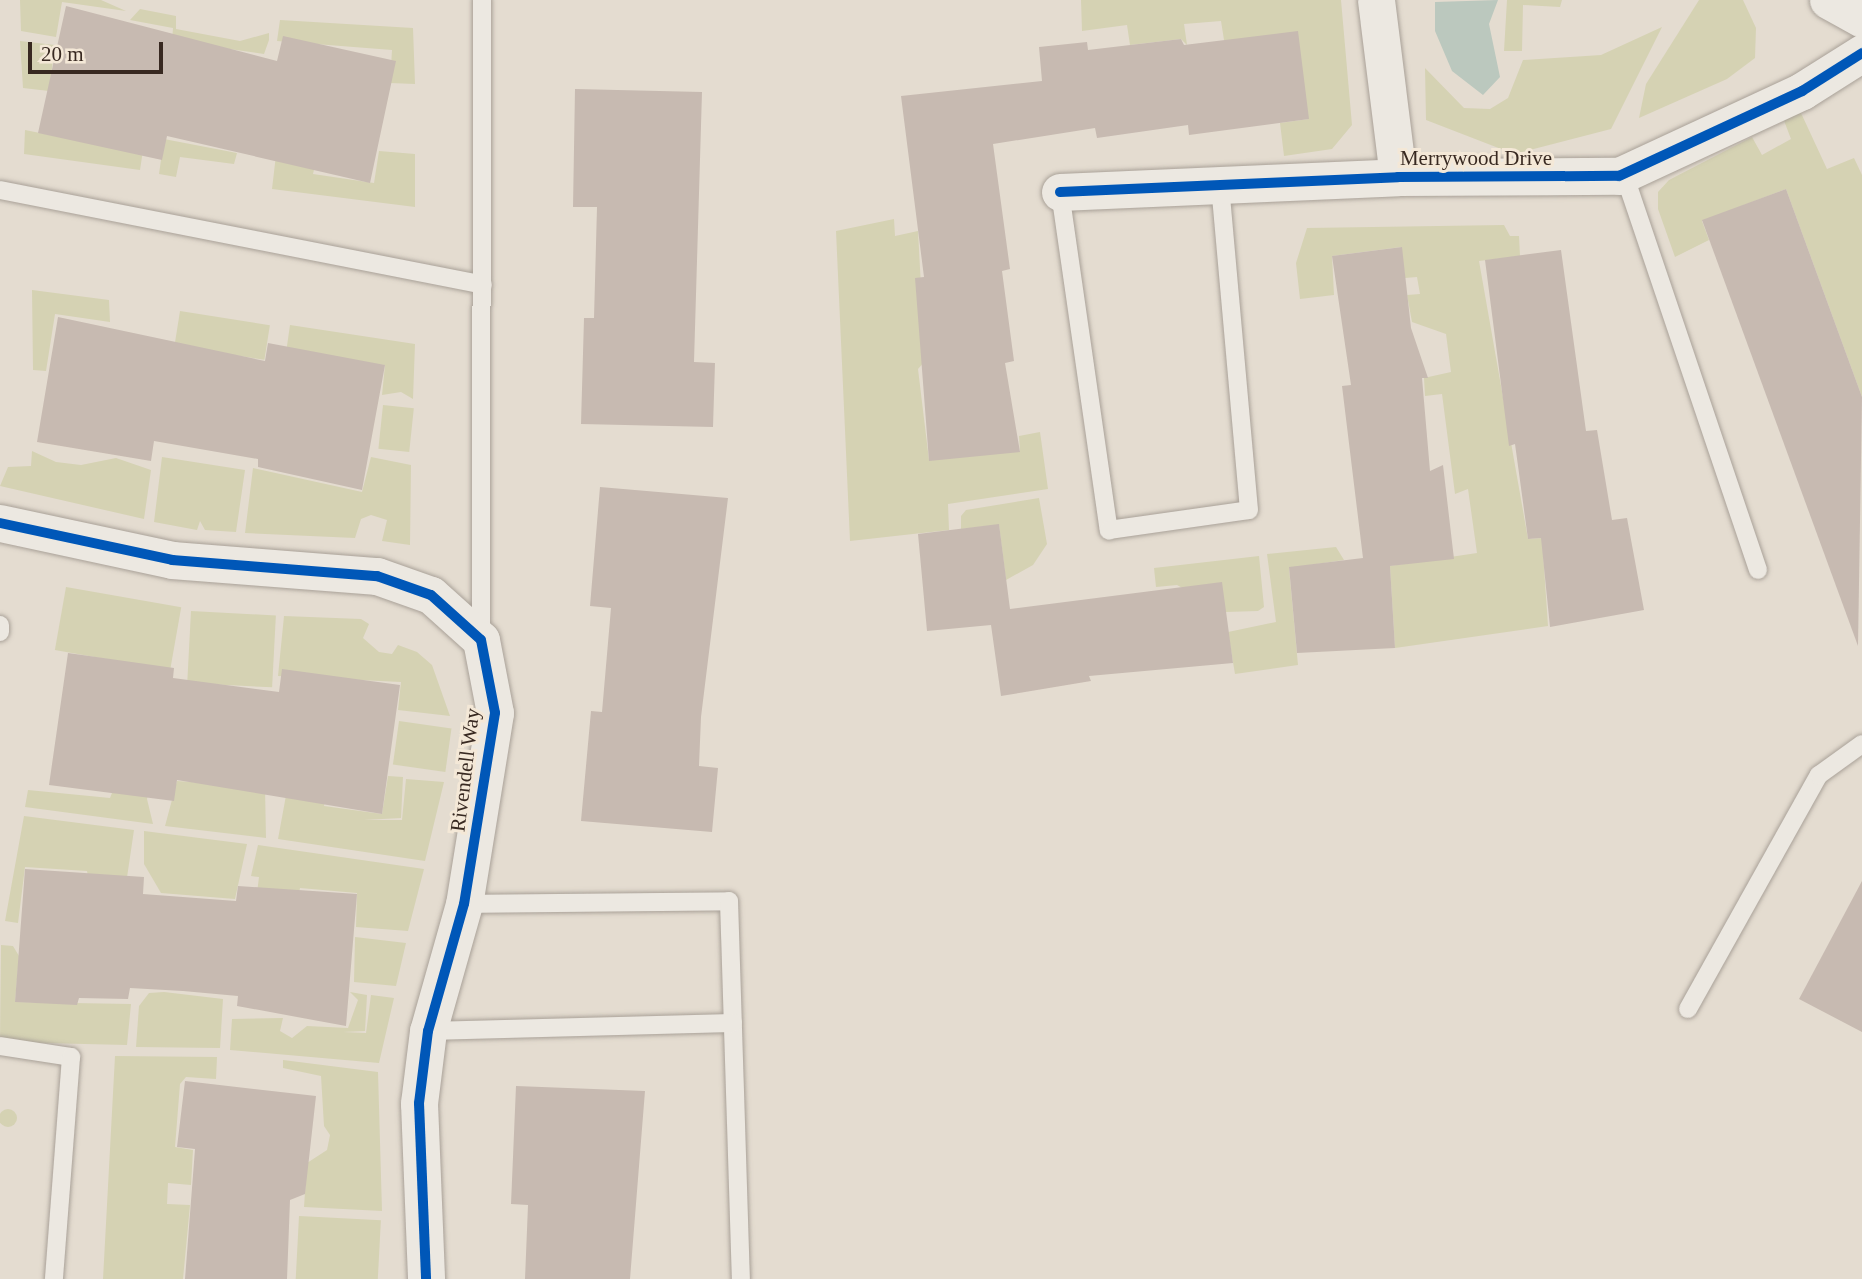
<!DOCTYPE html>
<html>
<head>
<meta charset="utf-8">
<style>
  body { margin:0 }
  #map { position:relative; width:1862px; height:1279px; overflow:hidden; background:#e4dcd0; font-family:Georgia,serif }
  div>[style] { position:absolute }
  .green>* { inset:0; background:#d5d2b3; transform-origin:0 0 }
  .round { border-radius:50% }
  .water>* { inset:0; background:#bbc8be }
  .building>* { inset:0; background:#c7bab1 }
  .roads { filter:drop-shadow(0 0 2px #a9a198) drop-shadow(0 0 2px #a9a198) }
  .lane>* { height:18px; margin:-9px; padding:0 9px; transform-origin:9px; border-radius:9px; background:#ece8e1 }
  .street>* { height:37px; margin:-18.5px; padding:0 18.5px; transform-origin:18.5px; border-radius:18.5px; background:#ece8e1 }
  .cycleway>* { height:10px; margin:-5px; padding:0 5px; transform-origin:5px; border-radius:5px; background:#0057b8 }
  span { translate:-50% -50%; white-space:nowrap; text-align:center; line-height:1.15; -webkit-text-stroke:6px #f4e8d7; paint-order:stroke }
  .street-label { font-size:21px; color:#382921 }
  .scale { position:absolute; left:28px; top:42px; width:135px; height:32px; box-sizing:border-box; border:4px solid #382921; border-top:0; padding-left:9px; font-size:21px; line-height:24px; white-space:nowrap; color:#382921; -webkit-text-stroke:5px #f4e8d7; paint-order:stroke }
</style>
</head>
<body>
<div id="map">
  <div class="green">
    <div style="clip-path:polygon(20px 0,101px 0,126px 11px,62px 2px,56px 37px,21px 31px)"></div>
    <div style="clip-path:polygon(1081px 0,1341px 0,1352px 125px,1332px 149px,1284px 156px,1280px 123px,1309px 119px,1224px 40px,1221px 21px,1184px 24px,1187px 45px,1181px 39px,1130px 45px,1127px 25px,1082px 31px)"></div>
    <div style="clip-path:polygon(1507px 0,1562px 0,1560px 7px,1523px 5px,1522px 51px,1504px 51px)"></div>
    <div style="clip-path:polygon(1699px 0,1743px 0,1756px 28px,1755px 58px,1727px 79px,1639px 118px,1646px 84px)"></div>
    <div style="clip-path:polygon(140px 9px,176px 16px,176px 29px,240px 41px,269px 33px,269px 40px,264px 54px,172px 41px,173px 28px,130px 20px)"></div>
    <div style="clip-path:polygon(280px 20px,413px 28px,415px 84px,390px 83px,392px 50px,277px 41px)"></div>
    <div style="clip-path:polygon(1662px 27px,1611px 129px,1514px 154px,1426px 120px,1425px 68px,1464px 108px,1490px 109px,1508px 98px,1523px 60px,1601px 55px)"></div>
    <div style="clip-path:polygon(20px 41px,55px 45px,49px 91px,23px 88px)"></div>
    <div style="clip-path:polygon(1801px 113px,1827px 169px,1854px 158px,1862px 175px,1862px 397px,1786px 189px,1702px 221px,1709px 240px,1675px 257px,1658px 209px,1658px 192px,1669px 180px,1752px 137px,1762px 155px,1791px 139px,1783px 118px)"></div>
    <div style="clip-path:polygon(25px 130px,105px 146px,145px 137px,140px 170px,24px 154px)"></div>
    <div style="clip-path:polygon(164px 139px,237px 153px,234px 164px,180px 157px,176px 177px,159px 174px)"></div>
    <div style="clip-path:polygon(379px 151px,415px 154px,415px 207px,272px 189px,276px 155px,316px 161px,313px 174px,374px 183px)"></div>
    <div style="clip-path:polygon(894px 219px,895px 236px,918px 231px,925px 361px,918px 369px,929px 460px,1020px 451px,1019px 436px,1040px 432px,1048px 489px,948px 504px,949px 530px,850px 541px,836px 231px)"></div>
    <div style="clip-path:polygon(1504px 225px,1510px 236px,1519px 236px,1520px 256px,1479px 261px,1528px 539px,1542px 538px,1548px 626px,1395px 648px,1390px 566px,1477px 553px,1468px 489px,1455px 494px,1442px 394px,1425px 396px,1424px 378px,1451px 372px,1446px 334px,1412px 322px,1407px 295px,1420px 294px,1417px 277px,1405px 278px,1401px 247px,1332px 256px,1334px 295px,1300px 299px,1296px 263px,1307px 228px)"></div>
    <div style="clip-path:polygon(32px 290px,109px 300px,110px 322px,55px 314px,46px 371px,33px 370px)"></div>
    <div style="left:180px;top:311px;width:91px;height:35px;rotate:9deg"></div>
    <div style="clip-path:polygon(290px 325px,415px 344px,413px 399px,401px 392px,382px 395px,385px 365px,285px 360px)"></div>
    <div style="left:383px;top:405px;width:31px;height:44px;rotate:6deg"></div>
    <div style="clip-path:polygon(32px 451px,56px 462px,81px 465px,116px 458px,151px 470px,144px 519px,0 486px,8px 467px,31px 466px)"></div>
    <div style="clip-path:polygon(162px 457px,245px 470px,236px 532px,205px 530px,200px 521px,197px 530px,154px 522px)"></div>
    <div style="clip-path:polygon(371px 457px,411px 465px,410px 545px,382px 541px,387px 520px,371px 515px,361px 519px,355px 538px,245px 533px,253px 468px,362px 492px)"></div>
    <div style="clip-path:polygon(1039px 498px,1047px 544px,1033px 565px,1006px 580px,999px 525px,961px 529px,961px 516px,966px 510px)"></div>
    <div style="clip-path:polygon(1336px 547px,1344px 560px,1289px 568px,1298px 665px,1235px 674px,1228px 632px,1276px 622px,1267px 554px)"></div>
    <div style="clip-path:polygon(1259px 556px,1264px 607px,1258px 611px,1226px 612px,1177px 585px,1156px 587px,1154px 568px)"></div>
    <div style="left:66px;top:587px;width:117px;height:64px;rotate:10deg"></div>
    <div style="left:191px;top:611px;width:85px;height:72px;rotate:3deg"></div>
    <div style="clip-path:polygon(284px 616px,361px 619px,369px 624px,363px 638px,379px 652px,392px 654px,398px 645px,417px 652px,432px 665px,450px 716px,398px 710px,401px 682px,278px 676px)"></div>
    <div style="left:399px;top:721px;width:53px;height:44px;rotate:8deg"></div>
    <div style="clip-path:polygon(119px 775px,152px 777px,147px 799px,153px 824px,25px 807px,28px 790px,110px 798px)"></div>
    <div style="clip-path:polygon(388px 776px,403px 777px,401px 818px,364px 820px,402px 820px,406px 779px,444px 782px,425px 861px,278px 839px,287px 790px,326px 795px,324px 806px,382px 814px)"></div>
    <div style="clip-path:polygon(177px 781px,265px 787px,266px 838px,165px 826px)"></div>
    <div style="clip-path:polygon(24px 816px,134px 830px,125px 891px,90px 886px,87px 871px,25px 867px,18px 923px,5px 921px)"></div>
    <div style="clip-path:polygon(144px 831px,247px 844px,235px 899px,161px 893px,144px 864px)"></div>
    <div style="clip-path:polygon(258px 845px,424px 869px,408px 931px,356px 927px,357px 893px,300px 888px,297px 903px,256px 901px,259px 877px,251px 876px)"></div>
    <div style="clip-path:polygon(355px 937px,406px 943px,396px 986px,354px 982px)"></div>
    <div style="clip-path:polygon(1px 945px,13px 946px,19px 956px,15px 1002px,131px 1004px,127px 1045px,0 1042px)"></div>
    <div style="clip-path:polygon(164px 992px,223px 999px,220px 1048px,136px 1047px,139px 1006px,149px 993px)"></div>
    <div style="clip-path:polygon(350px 992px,367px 995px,365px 1031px,343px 1032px,366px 1033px,371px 995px,394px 998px,379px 1063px,230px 1050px,232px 1019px,283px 1018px,280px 1031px,292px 1038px,307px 1026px,348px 1028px,358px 1000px)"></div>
    <div style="clip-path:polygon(115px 1056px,217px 1057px,216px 1079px,186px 1077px,180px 1084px,175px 1147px,193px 1150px,191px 1185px,168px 1183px,167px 1204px,190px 1205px,183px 1279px,103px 1279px)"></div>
    <div style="clip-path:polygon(283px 1060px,378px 1072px,382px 1211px,304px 1207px,307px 1163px,327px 1150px,330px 1135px,324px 1126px,321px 1076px,283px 1068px)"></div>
    <div class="round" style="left:-1px;top:1109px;width:18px;height:18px"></div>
    <div style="left:299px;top:1216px;width:82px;height:63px;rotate:3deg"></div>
  </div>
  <div class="water">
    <div style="clip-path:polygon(1498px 0,1489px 24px,1500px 77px,1483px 95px,1452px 71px,1435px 31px,1435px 2px)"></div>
  </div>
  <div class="building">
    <div style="clip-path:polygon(66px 6px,277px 61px,283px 36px,396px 61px,370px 183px,167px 136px,162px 160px,38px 133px)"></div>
    <div style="clip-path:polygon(1298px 31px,1309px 119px,1189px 135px,1188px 125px,1097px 138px,1095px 128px,993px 144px,1010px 269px,1002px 271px,1014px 361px,1005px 363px,1020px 452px,929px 461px,915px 278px,924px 277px,901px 96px,1042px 81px,1039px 47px,1087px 42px,1088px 50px,1181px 39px,1184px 45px)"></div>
    <div style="clip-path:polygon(575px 89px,702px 92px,694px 362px,715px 363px,713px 427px,581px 424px,584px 318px,594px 318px,597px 207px,573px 207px)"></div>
    <div style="clip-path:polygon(1786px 189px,1862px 397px,1858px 646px,1702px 220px)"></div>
    <div style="clip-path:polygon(1402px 247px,1411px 328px,1428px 378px,1422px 378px,1430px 471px,1443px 465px,1454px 559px,1390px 566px,1395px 648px,1297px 653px,1289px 567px,1363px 558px,1342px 386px,1351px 385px,1332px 256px)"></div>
    <div style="clip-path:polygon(1561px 250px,1586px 431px,1597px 430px,1612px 520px,1627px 518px,1644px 610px,1550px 627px,1541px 538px,1528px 539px,1515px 444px,1509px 446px,1485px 260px)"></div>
    <div style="clip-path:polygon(58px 317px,265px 361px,268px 343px,385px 365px,362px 490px,258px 467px,258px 459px,154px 441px,151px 461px,37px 442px)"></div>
    <div style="clip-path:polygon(600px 487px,728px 498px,701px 717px,699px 766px,718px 768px,712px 832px,581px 821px,591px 711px,602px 712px,611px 608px,590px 606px)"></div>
    <div style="clip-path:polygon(999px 524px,1010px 609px,1222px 582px,1233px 663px,1089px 676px,1091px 681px,1001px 696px,991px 625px,927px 631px,918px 534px)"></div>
    <div style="clip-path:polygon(68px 653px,174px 668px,173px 678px,279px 692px,282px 669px,400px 685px,382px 814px,177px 780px,174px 801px,49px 785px)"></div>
    <div style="clip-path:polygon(25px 869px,144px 877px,143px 894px,236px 901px,238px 886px,357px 894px,346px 1026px,237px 1006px,238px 996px,183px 991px,130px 988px,128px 999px,79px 998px,77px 1005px,15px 1002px)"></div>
    <div style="clip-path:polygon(1862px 881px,1862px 1032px,1799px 999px)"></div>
    <div style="clip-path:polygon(185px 1081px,316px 1096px,305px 1194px,290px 1200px,287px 1279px,185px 1279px,195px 1149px,177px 1147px)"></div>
    <div style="clip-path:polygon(516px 1086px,645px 1091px,630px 1279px,525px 1279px,528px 1205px,511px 1204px)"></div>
  </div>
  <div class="roads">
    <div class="lane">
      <div style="left:1624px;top:174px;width:418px;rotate:71.3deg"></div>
      <div style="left:0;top:190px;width:492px;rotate:11.1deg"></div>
      <div style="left:1060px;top:192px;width:342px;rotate:81.8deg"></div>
      <div style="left:1109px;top:530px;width:141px;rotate:-8.1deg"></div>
      <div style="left:1249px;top:510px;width:325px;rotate:-95.1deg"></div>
      <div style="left:0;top:625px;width:7px;rotate:90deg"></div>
      <div style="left:481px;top:637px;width:637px;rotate:-89.91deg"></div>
      <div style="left:464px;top:904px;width:265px;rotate:-0.6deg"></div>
      <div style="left:729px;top:901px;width:378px;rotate:88.2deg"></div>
      <div style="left:1688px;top:1009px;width:268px;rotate:-60.8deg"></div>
      <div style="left:1819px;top:775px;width:53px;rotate:-35.8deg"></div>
      <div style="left:428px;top:1031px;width:305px;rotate:-1.5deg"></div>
      <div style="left:0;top:1046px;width:72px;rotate:8.8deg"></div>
      <div style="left:71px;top:1057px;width:223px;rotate:94.4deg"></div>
    </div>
    <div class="street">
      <div style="left:1376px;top:0;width:178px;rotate:82.9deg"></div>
      <div style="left:1828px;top:0;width:39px;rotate:29deg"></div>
      <div style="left:1060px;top:192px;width:338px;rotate:-2.5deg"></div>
      <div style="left:1398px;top:177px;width:221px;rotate:-0.3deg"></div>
      <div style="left:1619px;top:176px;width:202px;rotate:-24.9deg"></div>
      <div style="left:1802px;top:91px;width:71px;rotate:-32.3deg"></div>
      <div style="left:0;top:523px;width:176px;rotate:12.1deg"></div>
      <div style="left:172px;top:560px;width:206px;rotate:4.5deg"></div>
      <div style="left:377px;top:576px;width:57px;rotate:19.4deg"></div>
      <div style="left:431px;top:595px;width:67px;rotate:42deg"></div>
      <div style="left:481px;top:640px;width:74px;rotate:79.1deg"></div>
      <div style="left:495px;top:713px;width:193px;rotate:99.2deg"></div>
      <div style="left:464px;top:904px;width:132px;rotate:105.8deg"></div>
      <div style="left:428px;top:1031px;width:73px;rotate:97.1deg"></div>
      <div style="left:419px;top:1103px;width:176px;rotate:87.7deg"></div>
    </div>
  </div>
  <div class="cycleway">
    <div style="left:1060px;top:192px;width:338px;rotate:-2.5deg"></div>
    <div style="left:1398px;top:177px;width:221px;rotate:-0.3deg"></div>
    <div style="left:1619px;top:176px;width:202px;rotate:-24.9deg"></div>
    <div style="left:1802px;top:91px;width:71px;rotate:-32.3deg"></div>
    <div style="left:0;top:523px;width:176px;rotate:12.1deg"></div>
    <div style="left:172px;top:560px;width:206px;rotate:4.5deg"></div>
    <div style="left:377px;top:576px;width:57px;rotate:19.4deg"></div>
    <div style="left:431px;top:595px;width:67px;rotate:42deg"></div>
    <div style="left:481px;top:640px;width:74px;rotate:79.1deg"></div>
    <div style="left:495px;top:713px;width:193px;rotate:99.2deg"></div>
    <div style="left:464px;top:904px;width:132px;rotate:105.8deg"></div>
    <div style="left:428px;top:1031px;width:73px;rotate:97.1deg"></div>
    <div style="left:419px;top:1103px;width:176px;rotate:87.7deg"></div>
  </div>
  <div class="street-label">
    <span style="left:1476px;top:158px">Merrywood Drive</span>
    <span style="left:465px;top:770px;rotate:-83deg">Rivendell Way</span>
  </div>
  <div class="scale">20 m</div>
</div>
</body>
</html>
